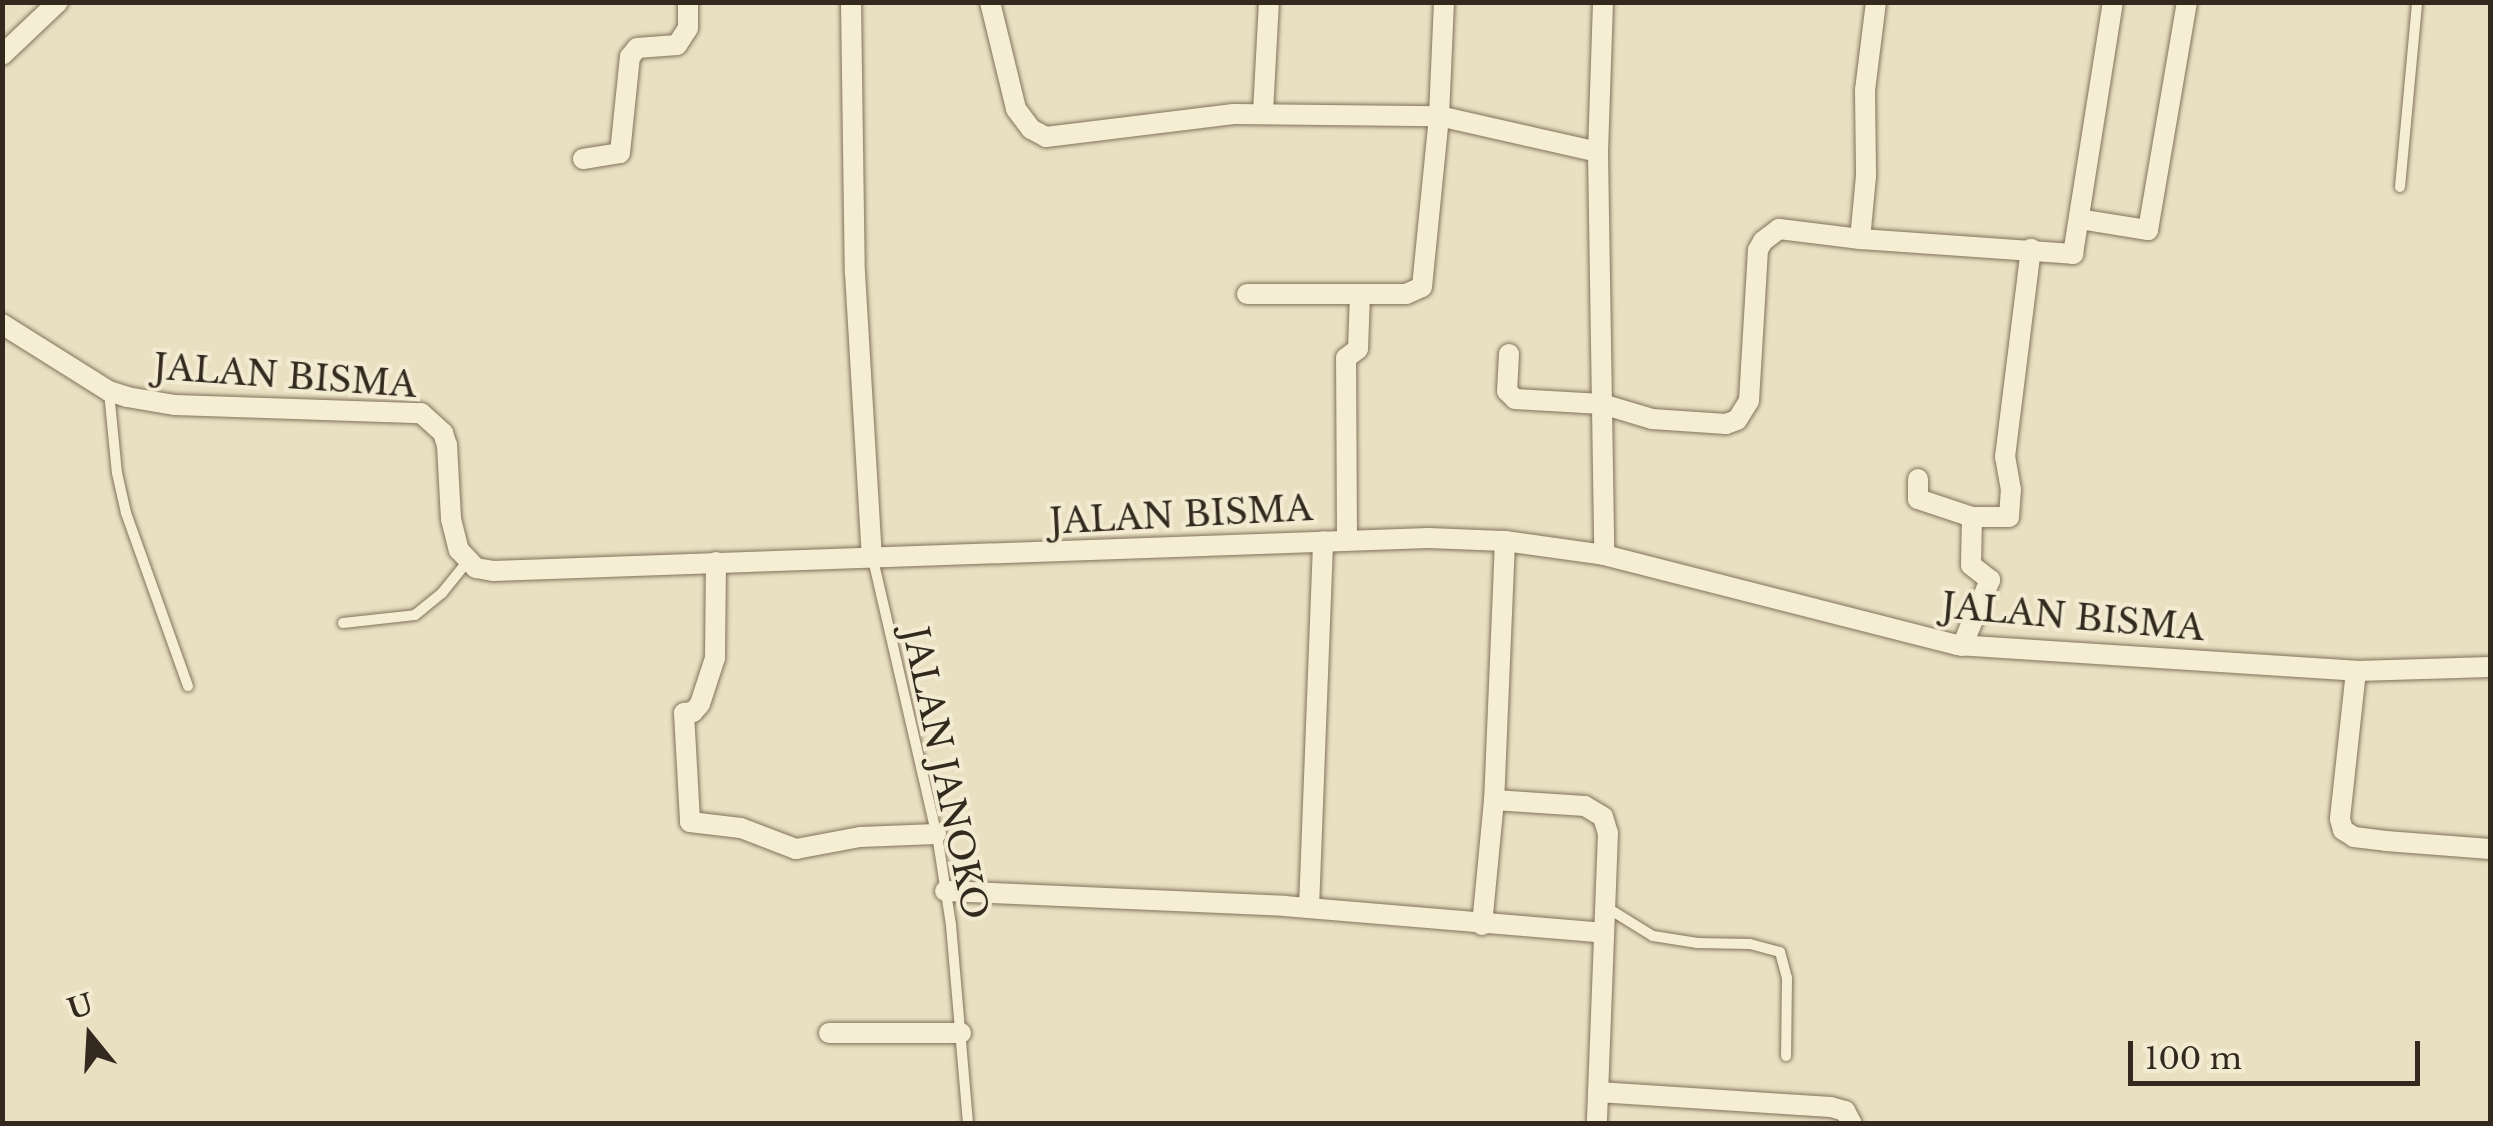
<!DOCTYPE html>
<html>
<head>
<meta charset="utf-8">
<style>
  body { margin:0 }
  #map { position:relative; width:2493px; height:1126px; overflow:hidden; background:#e9e0c2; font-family:"Libre Baskerville",serif }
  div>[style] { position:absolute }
  .roads { filter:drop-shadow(0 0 2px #82725b) drop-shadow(0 0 2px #82725b) }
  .lane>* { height:10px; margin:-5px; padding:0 5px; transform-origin:5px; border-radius:5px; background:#f5eed4 }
  .street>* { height:20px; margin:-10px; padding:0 10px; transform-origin:10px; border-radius:10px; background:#f5eed4 }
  span { translate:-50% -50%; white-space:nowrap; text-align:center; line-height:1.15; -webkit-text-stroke:8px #f2ead1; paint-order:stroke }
  .street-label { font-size:35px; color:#33291e }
  .frame { position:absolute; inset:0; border:5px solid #33291e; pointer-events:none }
  .north { position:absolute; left:40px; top:986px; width:100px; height:100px; -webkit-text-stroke:8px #f2ead1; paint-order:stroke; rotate:342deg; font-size:28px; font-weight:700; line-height:40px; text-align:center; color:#33291e }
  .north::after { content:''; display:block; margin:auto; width:35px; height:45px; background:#33291e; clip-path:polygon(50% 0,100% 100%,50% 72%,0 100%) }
  .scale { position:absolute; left:2128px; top:1041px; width:292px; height:45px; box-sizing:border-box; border:5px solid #33291e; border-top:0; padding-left:12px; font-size:30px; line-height:35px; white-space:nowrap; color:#33291e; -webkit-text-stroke:8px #f2ead1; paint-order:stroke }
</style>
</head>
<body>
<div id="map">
  <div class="roads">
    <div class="lane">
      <div style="left:2400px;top:187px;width:186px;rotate:-84.7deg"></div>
      <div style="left:109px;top:392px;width:81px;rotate:84.4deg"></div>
      <div style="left:117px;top:473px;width:41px;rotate:77.3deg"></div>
      <div style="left:126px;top:513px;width:184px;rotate:70.3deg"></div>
      <div style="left:872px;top:555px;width:294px;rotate:77deg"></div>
      <div style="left:938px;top:841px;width:85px;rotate:81.2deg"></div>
      <div style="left:951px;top:925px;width:200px;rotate:85.1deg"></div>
      <div style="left:343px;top:623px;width:72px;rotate:-6.3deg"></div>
      <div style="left:415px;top:615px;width:35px;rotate:-39deg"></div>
      <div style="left:442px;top:593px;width:40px;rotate:-51deg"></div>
      <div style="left:1606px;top:907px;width:55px;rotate:31.7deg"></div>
      <div style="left:1653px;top:936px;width:45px;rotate:9deg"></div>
      <div style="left:1697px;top:943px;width:53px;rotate:1.1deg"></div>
      <div style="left:1750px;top:944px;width:31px;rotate:15deg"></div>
      <div style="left:1780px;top:952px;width:27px;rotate:75deg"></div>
      <div style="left:1787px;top:978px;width:78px;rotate:90.7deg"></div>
    </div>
    <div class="street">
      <div style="left:851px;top:2px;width:271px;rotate:89.2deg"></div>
      <div style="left:855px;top:273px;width:283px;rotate:86.6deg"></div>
      <div style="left:990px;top:2px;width:110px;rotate:76.3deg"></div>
      <div style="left:1016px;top:109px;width:25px;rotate:53deg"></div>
      <div style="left:1031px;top:129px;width:17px;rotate:28deg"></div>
      <div style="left:1046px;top:137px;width:189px;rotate:-7deg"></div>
      <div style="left:1234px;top:114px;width:205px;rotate:0.6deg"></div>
      <div style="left:1439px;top:116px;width:163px;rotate:12.8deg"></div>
      <div style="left:1603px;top:2px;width:150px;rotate:91.9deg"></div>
      <div style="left:1598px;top:152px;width:403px;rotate:89.1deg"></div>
      <div style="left:1876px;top:2px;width:89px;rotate:97.1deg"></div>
      <div style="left:1865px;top:90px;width:86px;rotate:89.3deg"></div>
      <div style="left:1866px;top:176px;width:63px;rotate:95.4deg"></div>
      <div style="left:1860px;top:239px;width:214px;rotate:4deg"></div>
      <div style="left:2073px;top:254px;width:255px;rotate:-81deg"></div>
      <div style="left:2px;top:55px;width:77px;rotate:-43.4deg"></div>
      <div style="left:1263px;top:112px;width:110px;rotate:-86.9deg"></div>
      <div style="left:583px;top:159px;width:37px;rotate:-9deg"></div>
      <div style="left:620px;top:153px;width:97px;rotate:-84.1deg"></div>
      <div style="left:630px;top:57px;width:11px;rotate:-52deg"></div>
      <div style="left:637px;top:48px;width:40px;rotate:-4.3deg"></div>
      <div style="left:677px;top:45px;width:20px;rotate:-57deg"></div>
      <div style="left:688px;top:28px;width:26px;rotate:-90deg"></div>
      <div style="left:2079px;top:219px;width:70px;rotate:9.1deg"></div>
      <div style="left:2148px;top:230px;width:231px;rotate:-80.3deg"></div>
      <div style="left:1247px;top:294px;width:159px"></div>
      <div style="left:1406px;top:294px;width:17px;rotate:-24deg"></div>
      <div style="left:1422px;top:287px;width:172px;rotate:-84.3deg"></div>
      <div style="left:1439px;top:116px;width:114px;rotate:-87.5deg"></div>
      <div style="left:2px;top:324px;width:126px;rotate:32.1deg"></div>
      <div style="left:109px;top:391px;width:19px;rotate:18deg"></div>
      <div style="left:127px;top:397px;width:49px;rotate:9.5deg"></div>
      <div style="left:175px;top:405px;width:246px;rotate:1.9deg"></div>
      <div style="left:421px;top:413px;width:30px;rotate:42deg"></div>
      <div style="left:443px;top:433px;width:13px;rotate:72deg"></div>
      <div style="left:447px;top:445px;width:74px;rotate:86.9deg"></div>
      <div style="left:451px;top:519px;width:32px;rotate:76deg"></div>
      <div style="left:459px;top:550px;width:25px;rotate:47deg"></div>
      <div style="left:476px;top:568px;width:17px;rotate:10deg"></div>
      <div style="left:493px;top:571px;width:936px;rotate:-2.02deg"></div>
      <div style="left:1428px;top:538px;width:77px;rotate:2.2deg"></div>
      <div style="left:1505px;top:541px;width:100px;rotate:8deg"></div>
      <div style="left:1604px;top:555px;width:364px;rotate:14.3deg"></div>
      <div style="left:1957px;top:645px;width:400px;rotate:3.7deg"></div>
      <div style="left:2356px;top:671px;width:134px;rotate:-1.7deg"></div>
      <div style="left:1509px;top:354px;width:37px;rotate:93deg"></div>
      <div style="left:1507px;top:391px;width:11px;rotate:45deg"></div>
      <div style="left:1515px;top:399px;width:87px;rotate:3.3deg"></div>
      <div style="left:1602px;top:404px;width:52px;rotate:16.7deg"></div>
      <div style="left:1652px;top:419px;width:74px;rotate:3.9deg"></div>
      <div style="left:1726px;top:424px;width:12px;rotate:-20deg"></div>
      <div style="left:1737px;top:420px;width:22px;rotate:-58deg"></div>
      <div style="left:1749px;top:401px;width:151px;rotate:-86.6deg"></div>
      <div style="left:1758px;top:250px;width:10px;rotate:-61deg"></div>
      <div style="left:1763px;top:241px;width:20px;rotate:-37deg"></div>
      <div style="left:1779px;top:229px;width:82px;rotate:7deg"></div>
      <div style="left:1918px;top:479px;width:20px;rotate:90deg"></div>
      <div style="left:1918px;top:499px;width:57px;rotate:18.4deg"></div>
      <div style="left:1347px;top:540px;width:182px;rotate:-90.3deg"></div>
      <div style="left:1346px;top:358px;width:15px;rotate:-37deg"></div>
      <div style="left:1358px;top:349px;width:55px;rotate:-87.9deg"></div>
      <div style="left:1505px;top:541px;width:259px;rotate:92.4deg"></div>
      <div style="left:1494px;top:800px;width:91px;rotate:3.8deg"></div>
      <div style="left:1585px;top:806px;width:21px;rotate:31deg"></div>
      <div style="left:1603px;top:817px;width:17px;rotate:73deg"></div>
      <div style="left:1608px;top:833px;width:291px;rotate:92.2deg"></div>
      <div style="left:716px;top:562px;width:96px;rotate:90.6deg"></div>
      <div style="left:715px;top:658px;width:48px;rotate:108.1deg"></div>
      <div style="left:700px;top:704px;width:11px;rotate:131deg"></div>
      <div style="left:693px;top:712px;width:9px;rotate:174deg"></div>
      <div style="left:684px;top:713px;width:109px;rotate:86.8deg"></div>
      <div style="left:690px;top:822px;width:51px;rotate:6.7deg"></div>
      <div style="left:741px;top:828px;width:59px;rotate:20.9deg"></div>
      <div style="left:796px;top:849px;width:65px;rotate:-10.6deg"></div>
      <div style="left:860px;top:837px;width:76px;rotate:-2.3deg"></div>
      <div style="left:1962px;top:646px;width:72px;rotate:-67deg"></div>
      <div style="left:1990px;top:580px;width:24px;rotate:-142deg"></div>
      <div style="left:1971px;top:565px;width:48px;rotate:-88.8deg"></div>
      <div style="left:1972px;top:517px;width:37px"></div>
      <div style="left:2009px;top:517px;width:27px;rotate:-86deg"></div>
      <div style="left:2011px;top:490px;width:34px;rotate:-100deg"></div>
      <div style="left:2005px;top:457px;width:210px;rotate:-82.9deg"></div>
      <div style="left:2356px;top:671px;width:149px;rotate:96.2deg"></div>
      <div style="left:2340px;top:819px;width:11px;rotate:75deg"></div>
      <div style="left:2343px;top:830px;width:13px;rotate:32deg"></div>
      <div style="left:2354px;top:837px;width:32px;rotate:7deg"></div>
      <div style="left:2386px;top:841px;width:104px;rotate:4.4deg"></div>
      <div style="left:945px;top:891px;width:340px;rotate:2.5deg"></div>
      <div style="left:1285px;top:906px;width:320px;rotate:4.8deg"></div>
      <div style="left:1309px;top:908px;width:367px;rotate:-87.8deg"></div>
      <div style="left:1482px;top:925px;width:126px;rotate:-84.5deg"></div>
      <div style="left:829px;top:1033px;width:132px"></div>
      <div style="left:1598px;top:1092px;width:233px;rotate:3.7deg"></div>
      <div style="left:1831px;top:1107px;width:15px;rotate:16deg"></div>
      <div style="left:1845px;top:1111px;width:15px;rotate:62deg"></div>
    </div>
  </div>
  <div class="street-label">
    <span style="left:285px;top:376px;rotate:4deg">JALAN BISMA</span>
    <span style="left:1181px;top:515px;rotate:-3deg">JALAN BISMA</span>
    <span style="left:2073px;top:617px;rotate:5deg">JALAN BISMA</span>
    <span style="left:945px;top:773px;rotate:78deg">JALAN JANOKO</span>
  </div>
  <div class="frame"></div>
  <div class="north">U</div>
  <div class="scale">100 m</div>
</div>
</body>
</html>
